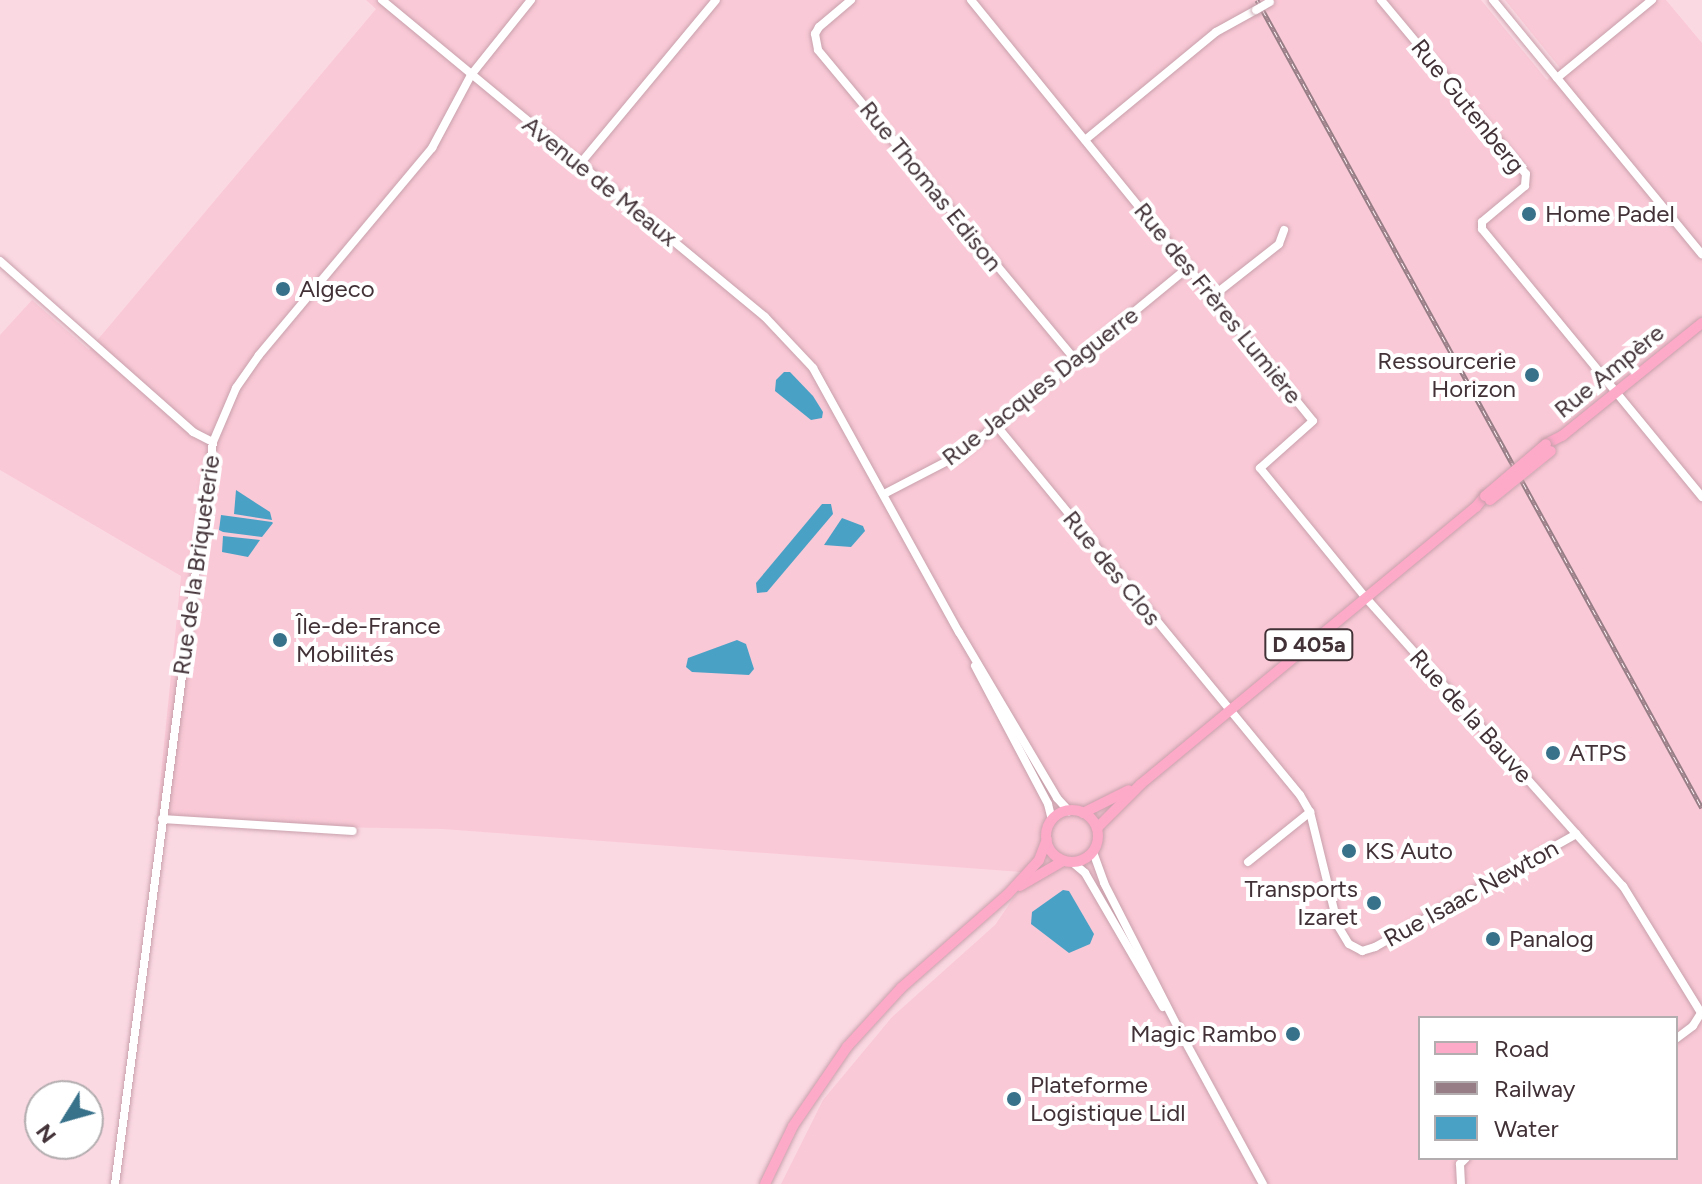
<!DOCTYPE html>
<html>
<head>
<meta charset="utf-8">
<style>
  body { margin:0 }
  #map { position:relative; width:1702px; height:1184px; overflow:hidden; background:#fbd9e3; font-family:Figtree,sans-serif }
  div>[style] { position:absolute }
  .built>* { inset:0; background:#fac9d7 }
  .water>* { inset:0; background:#4aa1c6 }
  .roads { filter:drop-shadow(0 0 2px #c8a1ac) drop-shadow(0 0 2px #c8a1ac) }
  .minor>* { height:8px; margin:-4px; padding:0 4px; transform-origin:4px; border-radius:4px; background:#fff }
  .major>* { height:10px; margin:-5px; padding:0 5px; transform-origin:5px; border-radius:5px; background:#fda9c8 }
  .major>.ring { margin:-5px; padding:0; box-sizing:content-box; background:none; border:10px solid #fda9c8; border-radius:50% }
  .rail>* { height:5px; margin-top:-2.5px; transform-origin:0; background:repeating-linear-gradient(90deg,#fff 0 6px,#977e86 0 12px); box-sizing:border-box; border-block:2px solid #977e86 }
  .bridges { filter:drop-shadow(0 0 2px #c8a1ac) drop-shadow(0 0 2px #c8a1ac) }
  .minor-bridge>* { height:8px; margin:-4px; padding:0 4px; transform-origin:4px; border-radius:4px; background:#fff }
  .major-bridge>* { height:10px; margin:-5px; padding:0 5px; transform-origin:5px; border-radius:5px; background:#fda9c8 }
  .dots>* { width:22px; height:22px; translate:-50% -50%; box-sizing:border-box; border:4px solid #fff; border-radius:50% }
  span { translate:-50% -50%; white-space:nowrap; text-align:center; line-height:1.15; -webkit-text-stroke:8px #fff; paint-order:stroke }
  .shield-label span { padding:2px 6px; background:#fff; border:2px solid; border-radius:6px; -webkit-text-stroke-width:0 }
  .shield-label { font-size:22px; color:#423237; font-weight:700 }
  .street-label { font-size:24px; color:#423237 }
  .poi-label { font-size:24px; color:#423237 }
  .left { translate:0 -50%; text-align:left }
  .right { translate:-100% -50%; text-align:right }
  .legend { position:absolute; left:1418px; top:1016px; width:260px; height:144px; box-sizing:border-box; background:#fff; border:2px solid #b3adaf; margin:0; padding:10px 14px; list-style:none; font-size:24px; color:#423237 }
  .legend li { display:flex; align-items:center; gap:16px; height:40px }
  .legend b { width:40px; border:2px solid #b3adaf }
  .north { position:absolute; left:24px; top:1080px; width:80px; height:80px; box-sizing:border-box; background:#fff; border:2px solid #b3adaf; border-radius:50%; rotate:233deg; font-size:22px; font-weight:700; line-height:32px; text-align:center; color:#423237 }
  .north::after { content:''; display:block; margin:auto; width:28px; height:36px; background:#37718a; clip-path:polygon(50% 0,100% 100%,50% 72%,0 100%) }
</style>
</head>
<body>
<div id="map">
  <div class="built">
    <div style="clip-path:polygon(evenodd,366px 0,1481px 0,1547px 80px,1560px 68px,1505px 0,1666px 0,1702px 43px,1702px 1184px,781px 1184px,823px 1100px,892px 1017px,995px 925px,1017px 893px,1029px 885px,1020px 872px,442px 829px,156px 824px,181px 576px,0 470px,0 335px,32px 300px,89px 350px,376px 9px,366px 0,1537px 448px,1546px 463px,1499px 500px,1491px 485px,1537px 448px,366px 0,1420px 1018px,1676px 1018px,1676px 1158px,1420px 1158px,1420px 1018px)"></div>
  </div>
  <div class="water">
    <div style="clip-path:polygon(784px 372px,790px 372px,813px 396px,823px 412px,822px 418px,811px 420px,775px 391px,776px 380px)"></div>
    <div style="clip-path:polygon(236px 490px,270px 512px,272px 520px,234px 514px)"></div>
    <div style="clip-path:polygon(822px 504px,831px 504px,833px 514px,767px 592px,757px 593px,756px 583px)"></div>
    <div style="clip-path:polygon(221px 515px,272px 522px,273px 523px,262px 537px,223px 532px,219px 530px)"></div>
    <div style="clip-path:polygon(842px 518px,863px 526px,865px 531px,851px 547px,824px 545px)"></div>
    <div style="clip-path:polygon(223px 536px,260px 540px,248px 557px,222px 552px)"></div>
    <div style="clip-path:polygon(737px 640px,746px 644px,754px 669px,749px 675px,692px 672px,686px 667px,688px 658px)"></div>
    <div style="clip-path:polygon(1063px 890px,1069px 891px,1094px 934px,1090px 944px,1069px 953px,1031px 924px,1032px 912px)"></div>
  </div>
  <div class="roads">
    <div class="minor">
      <div style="left:382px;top:0;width:497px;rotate:39.6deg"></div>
      <div style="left:765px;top:317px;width:70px;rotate:46.7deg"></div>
      <div style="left:813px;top:368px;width:302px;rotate:61.1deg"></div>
      <div style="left:959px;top:632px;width:193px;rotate:59.4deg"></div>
      <div style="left:1057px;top:798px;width:18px;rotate:47deg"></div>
      <div style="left:851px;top:0;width:42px;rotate:139.8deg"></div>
      <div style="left:819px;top:27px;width:8px;rotate:120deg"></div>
      <div style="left:815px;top:34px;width:16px;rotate:79deg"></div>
      <div style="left:818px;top:50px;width:403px;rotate:50.3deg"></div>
      <div style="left:971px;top:0;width:542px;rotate:50.91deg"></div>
      <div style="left:1313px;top:421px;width:71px;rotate:138.4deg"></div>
      <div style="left:1260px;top:468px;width:168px;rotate:50.8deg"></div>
      <div style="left:1366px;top:598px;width:386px;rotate:48.3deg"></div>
      <div style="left:1623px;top:886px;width:149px;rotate:58.4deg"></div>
      <div style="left:1701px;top:1013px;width:15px;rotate:122deg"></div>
      <div style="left:1693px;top:1026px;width:21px;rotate:143deg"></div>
      <div style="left:1381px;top:0;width:226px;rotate:50.2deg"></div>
      <div style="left:1526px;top:174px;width:12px;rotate:95deg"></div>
      <div style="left:1525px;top:186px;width:56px;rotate:140.1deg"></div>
      <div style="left:1482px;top:222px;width:7px;rotate:90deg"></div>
      <div style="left:1482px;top:229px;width:347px;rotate:50.6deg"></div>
      <div style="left:1493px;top:0;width:329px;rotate:50.6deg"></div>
      <div style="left:1557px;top:78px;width:123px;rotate:-39.4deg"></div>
      <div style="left:1085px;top:140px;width:170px;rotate:-39.5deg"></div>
      <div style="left:1216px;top:32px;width:46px;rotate:-28.8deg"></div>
      <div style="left:579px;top:165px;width:214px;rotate:-50.3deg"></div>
      <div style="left:0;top:261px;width:258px;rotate:41.5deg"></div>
      <div style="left:193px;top:432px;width:22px;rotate:27deg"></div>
      <div style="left:1213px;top:296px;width:84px;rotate:-38.2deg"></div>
      <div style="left:1279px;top:244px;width:15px;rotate:-70deg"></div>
      <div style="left:996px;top:425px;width:479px;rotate:50.6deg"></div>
      <div style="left:1300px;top:795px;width:20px;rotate:60deg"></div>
      <div style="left:1310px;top:812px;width:117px;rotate:76.2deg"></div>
      <div style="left:1338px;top:926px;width:21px;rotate:59deg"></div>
      <div style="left:1349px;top:944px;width:15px;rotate:28deg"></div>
      <div style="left:1362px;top:951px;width:14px;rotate:-17deg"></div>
      <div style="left:1375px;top:947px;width:231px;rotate:-29.3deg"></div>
      <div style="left:884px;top:494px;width:87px;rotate:-27.5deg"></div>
      <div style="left:961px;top:454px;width:295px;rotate:-39.4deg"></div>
      <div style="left:975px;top:666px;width:156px;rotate:62.1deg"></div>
      <div style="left:1048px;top:804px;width:16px;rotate:76deg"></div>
      <div style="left:162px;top:819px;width:191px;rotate:3.6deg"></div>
      <div style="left:1093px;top:852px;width:33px;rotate:70deg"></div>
      <div style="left:1104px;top:883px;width:178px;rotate:62.9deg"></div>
      <div style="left:1185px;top:1041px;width:163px;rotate:61.4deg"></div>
      <div style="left:1072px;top:862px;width:17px;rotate:40deg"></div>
      <div style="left:1085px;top:873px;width:155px;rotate:59.8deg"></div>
      <div style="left:1248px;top:862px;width:80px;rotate:-38.9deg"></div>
      <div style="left:115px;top:1184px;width:748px;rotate:-82.48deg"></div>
      <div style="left:213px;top:442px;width:59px;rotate:-66.9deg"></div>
      <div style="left:236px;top:388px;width:40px;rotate:-55.1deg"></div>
      <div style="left:259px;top:355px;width:270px;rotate:-50.1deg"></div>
      <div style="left:432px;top:148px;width:83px;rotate:-61.9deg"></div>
      <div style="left:471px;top:75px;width:96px;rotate:-51.3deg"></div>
      <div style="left:1461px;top:1184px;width:20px;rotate:-93deg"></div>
      <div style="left:1460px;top:1164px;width:8px;rotate:-45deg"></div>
    </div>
    <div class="major">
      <div style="left:1546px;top:444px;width:18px;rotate:-27deg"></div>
      <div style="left:1562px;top:436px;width:180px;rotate:-38.9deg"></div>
      <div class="ring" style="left:1046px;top:810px;width:42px;height:42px"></div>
      <div style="left:1083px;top:813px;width:51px;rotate:-26.6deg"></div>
      <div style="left:1097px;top:828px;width:62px;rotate:-45deg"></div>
      <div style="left:1141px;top:784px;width:435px;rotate:-39.6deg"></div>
      <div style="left:1476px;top:507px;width:14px;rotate:-51deg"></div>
      <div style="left:1020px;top:886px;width:50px;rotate:-30.2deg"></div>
      <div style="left:765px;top:1184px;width:64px;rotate:-64.2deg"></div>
      <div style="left:793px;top:1126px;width:96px;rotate:-55.6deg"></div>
      <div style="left:847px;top:1047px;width:80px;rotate:-47.5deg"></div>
      <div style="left:901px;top:988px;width:142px;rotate:-41.3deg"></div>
      <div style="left:1008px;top:894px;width:46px;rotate:-47.6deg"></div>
      <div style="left:1039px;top:860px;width:22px;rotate:-69deg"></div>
    </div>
  </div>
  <div class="rail">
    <div style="left:1257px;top:0;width:922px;rotate:61.16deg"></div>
  </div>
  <div class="bridges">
    <div class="minor-bridge">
      <div style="left:1256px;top:10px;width:16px;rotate:-30deg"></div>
    </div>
    <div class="major-bridge">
      <div style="left:1485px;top:496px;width:80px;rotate:-40.4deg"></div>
      <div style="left:1490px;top:500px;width:78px;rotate:-38.8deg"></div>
    </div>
  </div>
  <div class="dots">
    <div style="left:1529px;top:214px;background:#37718a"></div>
    <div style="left:283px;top:289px;background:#37718a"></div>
    <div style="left:1532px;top:375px;background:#37718a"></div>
    <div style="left:280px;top:640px;background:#37718a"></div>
    <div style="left:1553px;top:753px;background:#37718a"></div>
    <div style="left:1349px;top:851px;background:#37718a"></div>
    <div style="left:1374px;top:903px;background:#37718a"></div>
    <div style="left:1493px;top:939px;background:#37718a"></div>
    <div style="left:1293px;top:1034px;background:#37718a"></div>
    <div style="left:1014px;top:1099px;background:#37718a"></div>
  </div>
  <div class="shield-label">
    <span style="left:1309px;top:645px">D 405a</span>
  </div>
  <div class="street-label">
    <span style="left:1468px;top:106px;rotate:51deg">Rue Gutenberg</span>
    <span style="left:600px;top:181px;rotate:39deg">Avenue de Meaux</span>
    <span style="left:931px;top:186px;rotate:51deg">Rue Thomas Edison</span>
    <span style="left:1218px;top:303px;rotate:51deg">Rue des Frères Lumière</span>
    <span style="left:1609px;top:371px;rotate:-39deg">Rue Ampère</span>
    <span style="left:1040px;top:386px;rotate:-38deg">Rue Jacques Daguerre</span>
    <span style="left:196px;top:565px;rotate:-82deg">Rue de la Briqueterie</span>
    <span style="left:1112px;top:568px;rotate:51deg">Rue des Clos</span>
    <span style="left:1471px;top:716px;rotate:48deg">Rue de la Bauve</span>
    <span style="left:1471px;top:893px;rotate:-29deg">Rue Isaac Newton</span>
  </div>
  <div class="poi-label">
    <span class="left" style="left:1545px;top:214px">Home Padel</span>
    <span class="left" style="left:299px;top:289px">Algeco</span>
    <span class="right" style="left:1516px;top:375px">Ressourcerie<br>Horizon</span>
    <span class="left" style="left:296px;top:640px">Île-de-France<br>Mobilités</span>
    <span class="left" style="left:1569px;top:753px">ATPS</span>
    <span class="left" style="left:1365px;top:851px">KS Auto</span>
    <span class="right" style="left:1358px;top:903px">Transports<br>Izaret</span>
    <span class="left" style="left:1509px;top:939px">Panalog</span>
    <span class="right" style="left:1277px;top:1034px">Magic Rambo</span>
    <span class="left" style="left:1030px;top:1099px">Plateforme<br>Logistique Lidl</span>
  </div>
  <ul class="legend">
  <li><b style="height:10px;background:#fda9c8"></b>Road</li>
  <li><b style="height:10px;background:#977e86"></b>Railway</li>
  <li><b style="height:22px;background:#4aa1c6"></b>Water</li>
  </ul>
  <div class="north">N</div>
</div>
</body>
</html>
